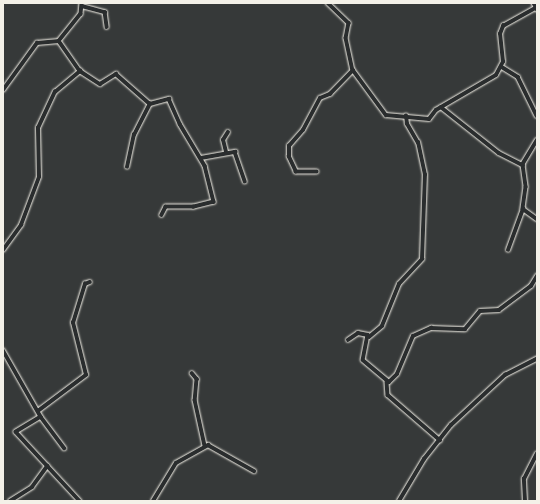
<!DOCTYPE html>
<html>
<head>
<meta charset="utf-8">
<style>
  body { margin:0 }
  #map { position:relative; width:540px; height:504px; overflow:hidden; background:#363939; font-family:Sriracha,sans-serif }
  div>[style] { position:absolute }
  .roads { filter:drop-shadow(0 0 1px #f4f1e8) drop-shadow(0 0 1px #f4f1e8) }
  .street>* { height:3.5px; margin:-1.75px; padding:0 1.75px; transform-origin:1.75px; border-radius:1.75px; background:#2a2d2e }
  span { translate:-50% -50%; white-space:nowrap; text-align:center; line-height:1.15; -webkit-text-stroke:3px #2a2d2e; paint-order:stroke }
  .frame { position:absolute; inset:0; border:4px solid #f4f1e8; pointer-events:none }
</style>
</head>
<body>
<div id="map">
  <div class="roads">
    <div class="street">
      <div style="left:82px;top:3px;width:11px;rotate:95deg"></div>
      <div style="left:81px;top:14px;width:35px;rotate:129deg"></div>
      <div style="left:59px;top:41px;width:37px;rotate:55deg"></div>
      <div style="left:80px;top:71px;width:24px;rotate:33deg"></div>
      <div style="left:100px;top:84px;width:19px;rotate:-32deg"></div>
      <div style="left:116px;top:74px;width:45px;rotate:41.4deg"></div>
      <div style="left:150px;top:104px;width:20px;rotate:-15deg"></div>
      <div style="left:169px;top:99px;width:27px;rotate:66deg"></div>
      <div style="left:180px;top:124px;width:49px;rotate:59.2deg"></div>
      <div style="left:205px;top:166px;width:37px;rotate:76deg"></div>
      <div style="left:214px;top:202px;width:21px;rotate:166deg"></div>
      <div style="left:194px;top:207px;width:28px;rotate:180deg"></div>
      <div style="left:166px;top:207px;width:9px;rotate:117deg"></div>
      <div style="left:328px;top:3px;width:29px;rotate:44deg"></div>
      <div style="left:349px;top:23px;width:15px;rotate:101deg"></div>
      <div style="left:346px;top:38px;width:33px;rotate:78deg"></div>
      <div style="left:353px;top:70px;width:56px;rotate:53.7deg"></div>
      <div style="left:386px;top:115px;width:43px;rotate:5.3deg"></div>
      <div style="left:429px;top:119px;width:11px;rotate:-52deg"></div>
      <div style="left:436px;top:110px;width:69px;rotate:-30.3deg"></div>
      <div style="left:496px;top:75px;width:15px;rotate:-62deg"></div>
      <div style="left:503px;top:62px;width:28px;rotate:-96deg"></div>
      <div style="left:500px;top:34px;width:9px;rotate:-69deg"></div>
      <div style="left:503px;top:26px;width:38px;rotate:-29deg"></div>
      <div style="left:534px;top:3px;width:7px;rotate:63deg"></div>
      <div style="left:82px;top:6px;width:24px;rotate:15deg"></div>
      <div style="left:105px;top:12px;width:15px;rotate:82deg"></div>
      <div style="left:502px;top:67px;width:19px;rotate:32deg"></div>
      <div style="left:518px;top:77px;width:43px;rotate:64deg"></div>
      <div style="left:3px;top:90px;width:58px;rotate:-54.1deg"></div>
      <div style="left:37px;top:43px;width:22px;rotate:-5deg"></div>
      <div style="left:441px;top:107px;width:74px;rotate:38.4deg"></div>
      <div style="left:499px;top:153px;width:27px;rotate:27deg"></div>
      <div style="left:523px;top:165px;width:22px;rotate:82deg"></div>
      <div style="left:526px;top:187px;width:22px;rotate:98deg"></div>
      <div style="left:523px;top:209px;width:17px;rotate:36deg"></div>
      <div style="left:226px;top:152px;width:12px;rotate:-104deg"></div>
      <div style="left:223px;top:140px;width:9px;rotate:-58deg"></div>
      <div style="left:201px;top:158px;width:35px;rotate:-10deg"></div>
      <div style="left:235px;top:152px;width:31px;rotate:71deg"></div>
      <div style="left:522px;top:165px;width:29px;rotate:-59deg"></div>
      <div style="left:127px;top:167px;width:33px;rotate:-78deg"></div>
      <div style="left:134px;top:135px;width:35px;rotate:-63deg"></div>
      <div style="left:317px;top:172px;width:21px;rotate:180deg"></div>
      <div style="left:296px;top:172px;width:17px;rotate:-115deg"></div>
      <div style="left:289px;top:157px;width:11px;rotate:-90deg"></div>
      <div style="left:289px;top:146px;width:21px;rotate:-49deg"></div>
      <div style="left:303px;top:130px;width:36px;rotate:-62deg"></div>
      <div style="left:320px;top:98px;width:11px;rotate:-22deg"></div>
      <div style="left:330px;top:94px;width:33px;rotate:-46deg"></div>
      <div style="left:3px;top:250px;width:31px;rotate:-54deg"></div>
      <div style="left:21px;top:225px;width:51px;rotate:-69.4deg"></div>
      <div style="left:39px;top:177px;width:49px;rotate:-91.2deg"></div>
      <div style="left:38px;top:128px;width:40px;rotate:-65deg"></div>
      <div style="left:55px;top:92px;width:33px;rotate:-40deg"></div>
      <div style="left:508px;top:250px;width:44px;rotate:-69.9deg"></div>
      <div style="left:369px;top:337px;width:17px;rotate:-40deg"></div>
      <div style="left:382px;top:326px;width:45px;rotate:-68deg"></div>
      <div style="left:399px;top:284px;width:34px;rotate:-47deg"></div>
      <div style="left:422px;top:259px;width:84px;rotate:-88deg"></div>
      <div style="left:425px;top:175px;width:33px;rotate:-102deg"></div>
      <div style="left:418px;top:143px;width:22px;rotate:-120deg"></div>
      <div style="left:407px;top:124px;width:8px;rotate:-97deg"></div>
      <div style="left:348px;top:340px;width:12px;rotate:-35deg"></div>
      <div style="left:358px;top:333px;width:10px;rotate:11deg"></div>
      <div style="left:368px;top:335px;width:25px;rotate:101deg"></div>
      <div style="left:363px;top:360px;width:34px;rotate:40deg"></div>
      <div style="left:389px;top:382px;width:11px;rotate:-45deg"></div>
      <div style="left:397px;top:374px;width:41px;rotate:-67.2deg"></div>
      <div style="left:413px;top:336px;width:20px;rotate:-24deg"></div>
      <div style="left:431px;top:328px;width:34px;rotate:2deg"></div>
      <div style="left:465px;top:329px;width:23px;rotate:-50deg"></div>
      <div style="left:480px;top:311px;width:19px;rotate:-3deg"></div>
      <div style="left:499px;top:310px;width:40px;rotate:-37deg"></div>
      <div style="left:531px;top:286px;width:12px;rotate:-59deg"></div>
      <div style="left:3px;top:350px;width:77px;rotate:60.4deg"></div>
      <div style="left:41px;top:417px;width:39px;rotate:53deg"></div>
      <div style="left:192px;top:373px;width:8px;rotate:50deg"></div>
      <div style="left:197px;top:379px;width:21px;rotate:95deg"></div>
      <div style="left:195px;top:400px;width:47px;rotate:77.7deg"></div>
      <div style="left:387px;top:382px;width:13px;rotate:86deg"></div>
      <div style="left:388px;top:395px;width:69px;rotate:40.9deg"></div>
      <div style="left:38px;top:411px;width:60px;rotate:-36.9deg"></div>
      <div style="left:86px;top:375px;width:54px;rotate:-104deg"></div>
      <div style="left:73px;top:323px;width:41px;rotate:-72.9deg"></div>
      <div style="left:85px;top:284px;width:5px;rotate:-22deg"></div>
      <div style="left:41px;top:417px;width:29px;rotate:149deg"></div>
      <div style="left:16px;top:432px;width:94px;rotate:47.2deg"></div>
      <div style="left:10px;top:501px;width:26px;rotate:-32deg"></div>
      <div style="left:32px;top:487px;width:26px;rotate:-54deg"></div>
      <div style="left:153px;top:501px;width:44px;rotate:-58.8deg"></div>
      <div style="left:176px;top:463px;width:37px;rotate:-29deg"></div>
      <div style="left:208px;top:445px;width:53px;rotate:29.5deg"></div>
      <div style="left:399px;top:501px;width:49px;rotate:-59.2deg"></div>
      <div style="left:424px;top:459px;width:43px;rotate:-51.5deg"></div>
      <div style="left:451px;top:425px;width:74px;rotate:-42.8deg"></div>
      <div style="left:505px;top:375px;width:36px;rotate:-27deg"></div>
      <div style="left:525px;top:501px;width:22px;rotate:-93deg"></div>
      <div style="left:524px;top:479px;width:28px;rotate:-63deg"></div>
    </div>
  </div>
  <div class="frame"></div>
</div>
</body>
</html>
